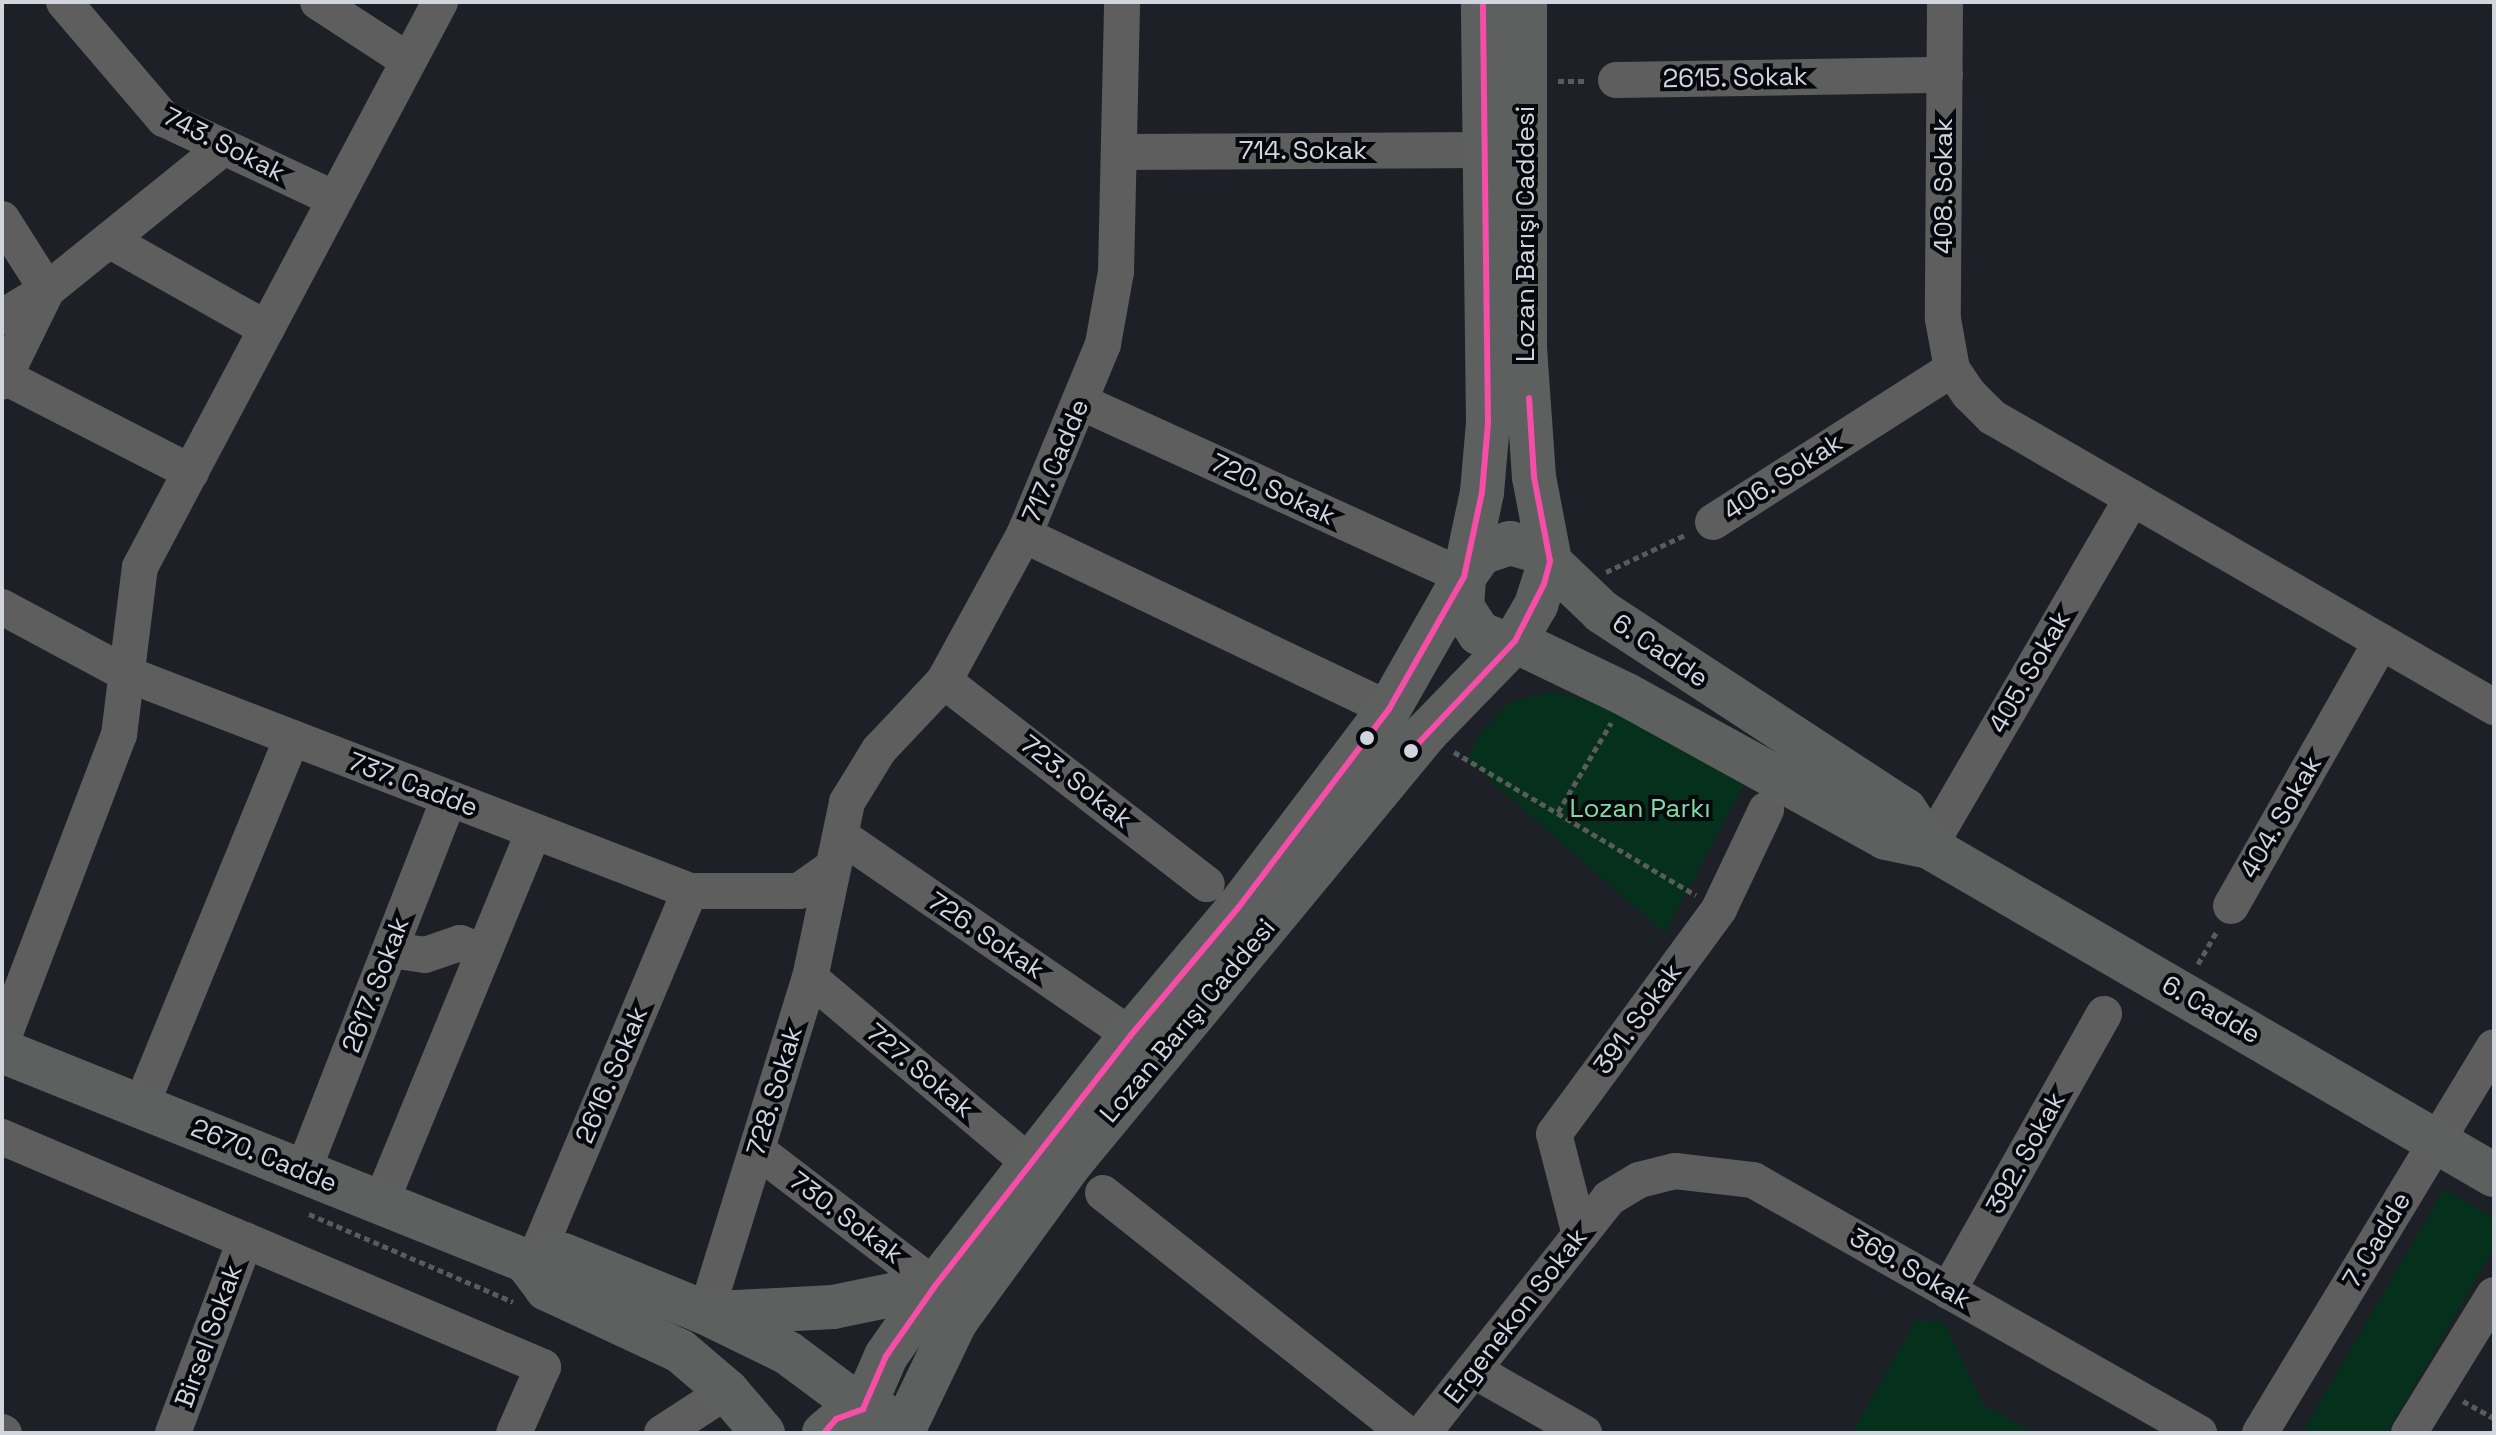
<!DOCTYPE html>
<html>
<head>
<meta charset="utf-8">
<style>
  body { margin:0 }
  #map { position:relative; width:2496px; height:1435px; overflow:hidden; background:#1d2027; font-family:"Space Grotesk",sans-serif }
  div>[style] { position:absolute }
  .green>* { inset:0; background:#05301b }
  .path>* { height:5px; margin-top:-2.5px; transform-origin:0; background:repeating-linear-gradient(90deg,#595b5d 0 6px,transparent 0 10px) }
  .minor>* { height:36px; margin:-18px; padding:0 18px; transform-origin:18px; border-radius:18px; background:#5d5e5d }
  .major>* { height:44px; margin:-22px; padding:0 22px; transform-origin:22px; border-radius:22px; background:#5e6060 }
  .bus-1>* { height:6px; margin:-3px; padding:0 3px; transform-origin:3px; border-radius:3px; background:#f54da8 }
  .dots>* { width:22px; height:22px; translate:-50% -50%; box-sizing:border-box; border:4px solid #06080e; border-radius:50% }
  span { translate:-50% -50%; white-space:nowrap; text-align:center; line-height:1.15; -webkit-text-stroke:8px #06080e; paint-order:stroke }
  .street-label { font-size:26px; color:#d1d5de }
  .park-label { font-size:26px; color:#7fdda0 }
  .frame { position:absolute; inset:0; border:4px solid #d1d5de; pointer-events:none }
</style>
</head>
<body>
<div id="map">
  <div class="green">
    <div style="clip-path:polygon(1550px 691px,1598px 703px,1749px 775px,1665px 933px,1467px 760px,1479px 736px,1508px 703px)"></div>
    <div style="clip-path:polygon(2444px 1189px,2494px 1218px,2494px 1248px,2387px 1433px,2302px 1433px)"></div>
    <div style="clip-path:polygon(1916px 1320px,1944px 1322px,1984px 1405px,2034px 1433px,1852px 1433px)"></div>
  </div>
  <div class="path">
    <div style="left:1558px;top:81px;width:30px"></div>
    <div style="left:1606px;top:572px;width:89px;rotate:-25.1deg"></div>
    <div style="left:1454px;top:752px;width:281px;rotate:30.6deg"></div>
    <div style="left:1558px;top:812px;width:104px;rotate:-59.2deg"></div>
    <div style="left:2198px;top:964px;width:38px;rotate:-60deg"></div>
    <div style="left:309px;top:1214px;width:222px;rotate:23.3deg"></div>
    <div style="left:2463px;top:1401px;width:35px;rotate:29deg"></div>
  </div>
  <div class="minor">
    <div style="left:64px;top:2px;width:154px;rotate:49.5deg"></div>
    <div style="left:164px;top:119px;width:189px;rotate:25.1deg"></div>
    <div style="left:318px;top:2px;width:108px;rotate:33deg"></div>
    <div style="left:1945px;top:2px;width:317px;rotate:90.4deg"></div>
    <div style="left:1943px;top:319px;width:51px;rotate:79.8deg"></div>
    <div style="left:1952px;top:369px;width:30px;rotate:56deg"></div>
    <div style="left:1969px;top:394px;width:33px;rotate:45deg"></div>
    <div style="left:1992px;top:417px;width:580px;rotate:30.01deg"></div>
    <div style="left:1616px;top:80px;width:329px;rotate:-0.9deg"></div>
    <div style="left:1121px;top:152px;width:364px;rotate:-0.3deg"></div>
    <div style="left:2px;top:219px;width:84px;rotate:57.6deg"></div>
    <div style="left:47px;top:290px;width:102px;rotate:116.1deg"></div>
    <div style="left:109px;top:240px;width:181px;rotate:29.4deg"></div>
    <div style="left:2px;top:317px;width:52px;rotate:-31deg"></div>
    <div style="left:47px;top:290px;width:226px;rotate:-38.9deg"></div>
    <div style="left:5px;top:377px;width:209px;rotate:27.1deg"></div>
    <div style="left:1083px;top:403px;width:419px;rotate:24.5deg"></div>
    <div style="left:1713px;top:522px;width:284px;rotate:-32.6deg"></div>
    <div style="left:1024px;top:535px;width:404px;rotate:25.5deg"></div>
    <div style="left:2px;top:607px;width:142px;rotate:28.2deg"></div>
    <div style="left:127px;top:674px;width:603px;rotate:21.08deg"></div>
    <div style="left:690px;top:891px;width:109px"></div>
    <div style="left:799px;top:891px;width:42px;rotate:-35.2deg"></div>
    <div style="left:944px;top:681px;width:332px;rotate:37.7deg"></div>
    <div style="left:841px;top:836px;width:352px;rotate:34.5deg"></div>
    <div style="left:1929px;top:847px;width:404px;rotate:-59.8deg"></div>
    <div style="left:2231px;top:906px;width:304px;rotate:-60.4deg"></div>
    <div style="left:390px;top:950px;width:35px;rotate:8deg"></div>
    <div style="left:425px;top:955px;width:37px;rotate:-19deg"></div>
    <div style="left:460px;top:943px;width:24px;rotate:22deg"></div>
    <div style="left:810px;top:978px;width:289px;rotate:40.1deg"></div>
    <div style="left:2px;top:1041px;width:328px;rotate:-69.1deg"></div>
    <div style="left:119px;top:735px;width:169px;rotate:-82.9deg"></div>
    <div style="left:140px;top:567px;width:640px;rotate:-62.03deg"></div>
    <div style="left:141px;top:1106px;width:398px;rotate:-67.7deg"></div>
    <div style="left:2px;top:1137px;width:588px;rotate:23.03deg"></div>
    <div style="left:543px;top:1367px;width:72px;rotate:113.7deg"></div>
    <div style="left:757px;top:1150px;width:224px;rotate:37.4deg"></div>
    <div style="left:303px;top:1171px;width:400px;rotate:-68.6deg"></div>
    <div style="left:1103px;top:1193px;width:387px;rotate:38.4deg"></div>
    <div style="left:381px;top:1202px;width:401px;rotate:-67.6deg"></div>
    <div style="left:1580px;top:1235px;width:104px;rotate:-104.4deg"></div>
    <div style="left:1554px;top:1134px;width:279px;rotate:-53.7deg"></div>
    <div style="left:1719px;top:909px;width:110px;rotate:-64.6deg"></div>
    <div style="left:535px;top:1259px;width:399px;rotate:-67.2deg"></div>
    <div style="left:1948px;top:1291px;width:318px;rotate:-60.6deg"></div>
    <div style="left:706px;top:1313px;width:351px;rotate:-72.8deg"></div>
    <div style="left:810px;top:978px;width:180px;rotate:-78.1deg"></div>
    <div style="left:847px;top:802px;width:61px;rotate:-58.4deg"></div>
    <div style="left:879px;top:750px;width:95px;rotate:-46.7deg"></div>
    <div style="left:944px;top:681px;width:166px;rotate:-61.3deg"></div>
    <div style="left:1024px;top:535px;width:207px;rotate:-67.5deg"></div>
    <div style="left:1103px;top:344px;width:73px;rotate:-79.8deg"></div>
    <div style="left:1116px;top:272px;width:270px;rotate:-88.7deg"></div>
    <div style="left:1473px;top:1370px;width:128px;rotate:29.6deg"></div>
    <div style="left:2px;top:1432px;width:2px;rotate:27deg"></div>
    <div style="left:173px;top:1433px;width:206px;rotate:-69.5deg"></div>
    <div style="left:662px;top:1433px;width:77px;rotate:-32.9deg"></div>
    <div style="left:1423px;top:1433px;width:300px;rotate:-51.6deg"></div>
    <div style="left:1609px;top:1198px;width:35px;rotate:-31deg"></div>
    <div style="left:1639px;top:1180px;width:37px;rotate:-14deg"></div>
    <div style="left:1675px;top:1171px;width:79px;rotate:6.6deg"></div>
    <div style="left:1753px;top:1180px;width:513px;rotate:29.56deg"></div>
    <div style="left:2260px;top:1433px;width:451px;rotate:-58.8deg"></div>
    <div style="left:2409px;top:1433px;width:162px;rotate:-58.4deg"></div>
  </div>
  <div class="major">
    <div style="left:1510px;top:543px;width:29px;rotate:16deg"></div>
    <div style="left:1538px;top:551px;width:88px;rotate:43.6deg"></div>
    <div style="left:1602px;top:612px;width:362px;rotate:33.2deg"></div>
    <div style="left:1905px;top:810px;width:44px;rotate:57deg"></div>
    <div style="left:1929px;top:847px;width:44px;rotate:-168.2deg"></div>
    <div style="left:1886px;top:838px;width:296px;rotate:-151.1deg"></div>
    <div style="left:1627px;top:695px;width:124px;rotate:-154.3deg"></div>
    <div style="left:1515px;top:641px;width:9px;rotate:159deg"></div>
    <div style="left:1507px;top:644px;width:30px;rotate:-159deg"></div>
    <div style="left:1479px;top:633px;width:31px;rotate:-123deg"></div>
    <div style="left:1462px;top:607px;width:30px;rotate:-86deg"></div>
    <div style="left:1464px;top:577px;width:29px;rotate:-55deg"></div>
    <div style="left:1481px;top:553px;width:31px;rotate:-19deg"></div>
    <div style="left:1929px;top:847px;width:653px;rotate:30.14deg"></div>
    <div style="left:2px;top:1051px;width:565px;rotate:21.84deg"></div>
    <div style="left:716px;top:1313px;width:117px;rotate:-2.9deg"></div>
    <div style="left:833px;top:1307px;width:104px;rotate:-11.6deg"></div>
    <div style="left:863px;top:1409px;width:58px;rotate:-66.5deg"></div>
    <div style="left:886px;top:1356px;width:85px;rotate:-55deg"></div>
    <div style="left:935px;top:1286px;width:318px;rotate:-52deg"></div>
    <div style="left:1131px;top:1035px;width:166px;rotate:-49.9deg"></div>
    <div style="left:1238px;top:908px;width:250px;rotate:-52.8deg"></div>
    <div style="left:1389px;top:709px;width:152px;rotate:-60.4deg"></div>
    <div style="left:1464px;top:577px;width:87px;rotate:-78deg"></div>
    <div style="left:1482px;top:492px;width:69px;rotate:-85deg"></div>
    <div style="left:1488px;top:423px;width:421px;rotate:-90.7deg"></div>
    <div style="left:903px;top:1431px;width:122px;rotate:-64.3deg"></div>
    <div style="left:956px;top:1321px;width:194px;rotate:-54deg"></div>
    <div style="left:1070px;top:1164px;width:559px;rotate:-50.44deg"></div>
    <div style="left:1426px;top:733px;width:128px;rotate:-45.9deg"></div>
    <div style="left:1515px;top:641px;width:42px;rotate:-59.7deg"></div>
    <div style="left:1536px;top:605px;width:46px;rotate:-72.3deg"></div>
    <div style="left:1550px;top:561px;width:86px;rotate:-100.8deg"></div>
    <div style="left:1534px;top:477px;width:129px;rotate:-94deg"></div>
    <div style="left:1525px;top:348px;width:346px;rotate:-90deg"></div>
    <div style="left:763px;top:1433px;width:55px;rotate:-130.6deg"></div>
    <div style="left:727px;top:1391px;width:62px;rotate:-139.6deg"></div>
    <div style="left:680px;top:1351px;width:147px;rotate:-155deg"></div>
    <div style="left:547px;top:1289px;width:35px;rotate:-127deg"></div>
    <div style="left:526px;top:1261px;width:38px;rotate:-9deg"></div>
    <div style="left:564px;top:1255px;width:153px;rotate:22.2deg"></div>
    <div style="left:706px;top:1313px;width:91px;rotate:26deg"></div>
    <div style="left:788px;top:1353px;width:94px;rotate:36.7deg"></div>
    <div style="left:824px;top:1433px;width:33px;rotate:-40deg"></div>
    <div style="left:849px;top:1412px;width:35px;rotate:5deg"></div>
  </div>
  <div class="bus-1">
    <div style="left:1411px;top:751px;width:151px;rotate:-46.6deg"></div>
    <div style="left:1515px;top:641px;width:64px;rotate:-63deg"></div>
    <div style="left:1544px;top:584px;width:24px;rotate:-75deg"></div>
    <div style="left:1550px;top:561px;width:86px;rotate:-100.8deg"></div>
    <div style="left:1534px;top:477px;width:79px;rotate:-93.6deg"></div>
    <div style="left:824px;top:1433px;width:18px;rotate:-49deg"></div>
    <div style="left:836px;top:1419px;width:29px;rotate:-20deg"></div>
    <div style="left:863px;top:1409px;width:58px;rotate:-66.5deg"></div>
    <div style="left:886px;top:1356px;width:85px;rotate:-55deg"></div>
    <div style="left:935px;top:1286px;width:318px;rotate:-52deg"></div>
    <div style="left:1131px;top:1035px;width:166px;rotate:-49.9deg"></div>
    <div style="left:1238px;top:908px;width:250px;rotate:-52.8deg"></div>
    <div style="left:1389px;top:709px;width:152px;rotate:-60.4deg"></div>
    <div style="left:1464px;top:577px;width:87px;rotate:-78deg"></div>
    <div style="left:1482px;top:492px;width:69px;rotate:-85deg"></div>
    <div style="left:1488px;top:423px;width:421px;rotate:-90.7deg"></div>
  </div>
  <div class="dots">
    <div style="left:1367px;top:738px;background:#d1d5de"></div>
    <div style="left:1411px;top:751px;background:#d1d5de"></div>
  </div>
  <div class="street-label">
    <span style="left:1735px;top:78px;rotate:-1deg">2615. Sokak</span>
    <span style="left:224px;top:145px;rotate:27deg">743. Sokak</span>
    <span style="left:1303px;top:151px">714. Sokak</span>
    <span style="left:1944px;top:186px;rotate:-90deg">408. Sokak</span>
    <span style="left:1526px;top:234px;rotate:-90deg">Lozan Barışı Caddesi</span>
    <span style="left:1056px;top:461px;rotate:-67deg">717. Cadde</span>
    <span style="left:1783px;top:477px;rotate:-33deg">406. Sokak</span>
    <span style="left:1273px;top:490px;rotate:25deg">720. Sokak</span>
    <span style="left:1660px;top:651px;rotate:34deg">6. Cadde</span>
    <span style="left:2030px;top:672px;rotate:-60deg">405. Sokak</span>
    <span style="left:1076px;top:782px;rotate:38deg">723. Sokak</span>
    <span style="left:413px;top:785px;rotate:21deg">737. Cadde</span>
    <span style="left:2281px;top:817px;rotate:-60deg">404. Sokak</span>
    <span style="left:986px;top:936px;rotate:34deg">726. Sokak</span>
    <span style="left:376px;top:985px;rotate:-69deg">2617. Sokak</span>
    <span style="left:2211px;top:1010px;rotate:30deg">6. Cadde</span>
    <span style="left:1638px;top:1019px;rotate:-54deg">391. Sokak</span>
    <span style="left:1188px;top:1021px;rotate:-50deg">Lozan Barışı Caddesi</span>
    <span style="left:920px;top:1071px;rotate:40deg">727. Sokak</span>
    <span style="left:612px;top:1075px;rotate:-67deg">2616. Sokak</span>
    <span style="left:775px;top:1091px;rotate:-73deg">728. Sokak</span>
    <span style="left:2026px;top:1153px;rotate:-61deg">392. Sokak</span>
    <span style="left:264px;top:1156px;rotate:22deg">2670. Cadde</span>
    <span style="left:846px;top:1218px;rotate:37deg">730. Sokak</span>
    <span style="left:2377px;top:1240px;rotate:-59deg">7. Cadde</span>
    <span style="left:1910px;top:1269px;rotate:30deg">369. Sokak</span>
    <span style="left:1516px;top:1316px;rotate:-52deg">Ergenekon Sokak</span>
    <span style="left:209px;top:1336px;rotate:-70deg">Birsel Sokak</span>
  </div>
  <div class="park-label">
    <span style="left:1640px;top:809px">Lozan Parkı</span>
  </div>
  <div class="frame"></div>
</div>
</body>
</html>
